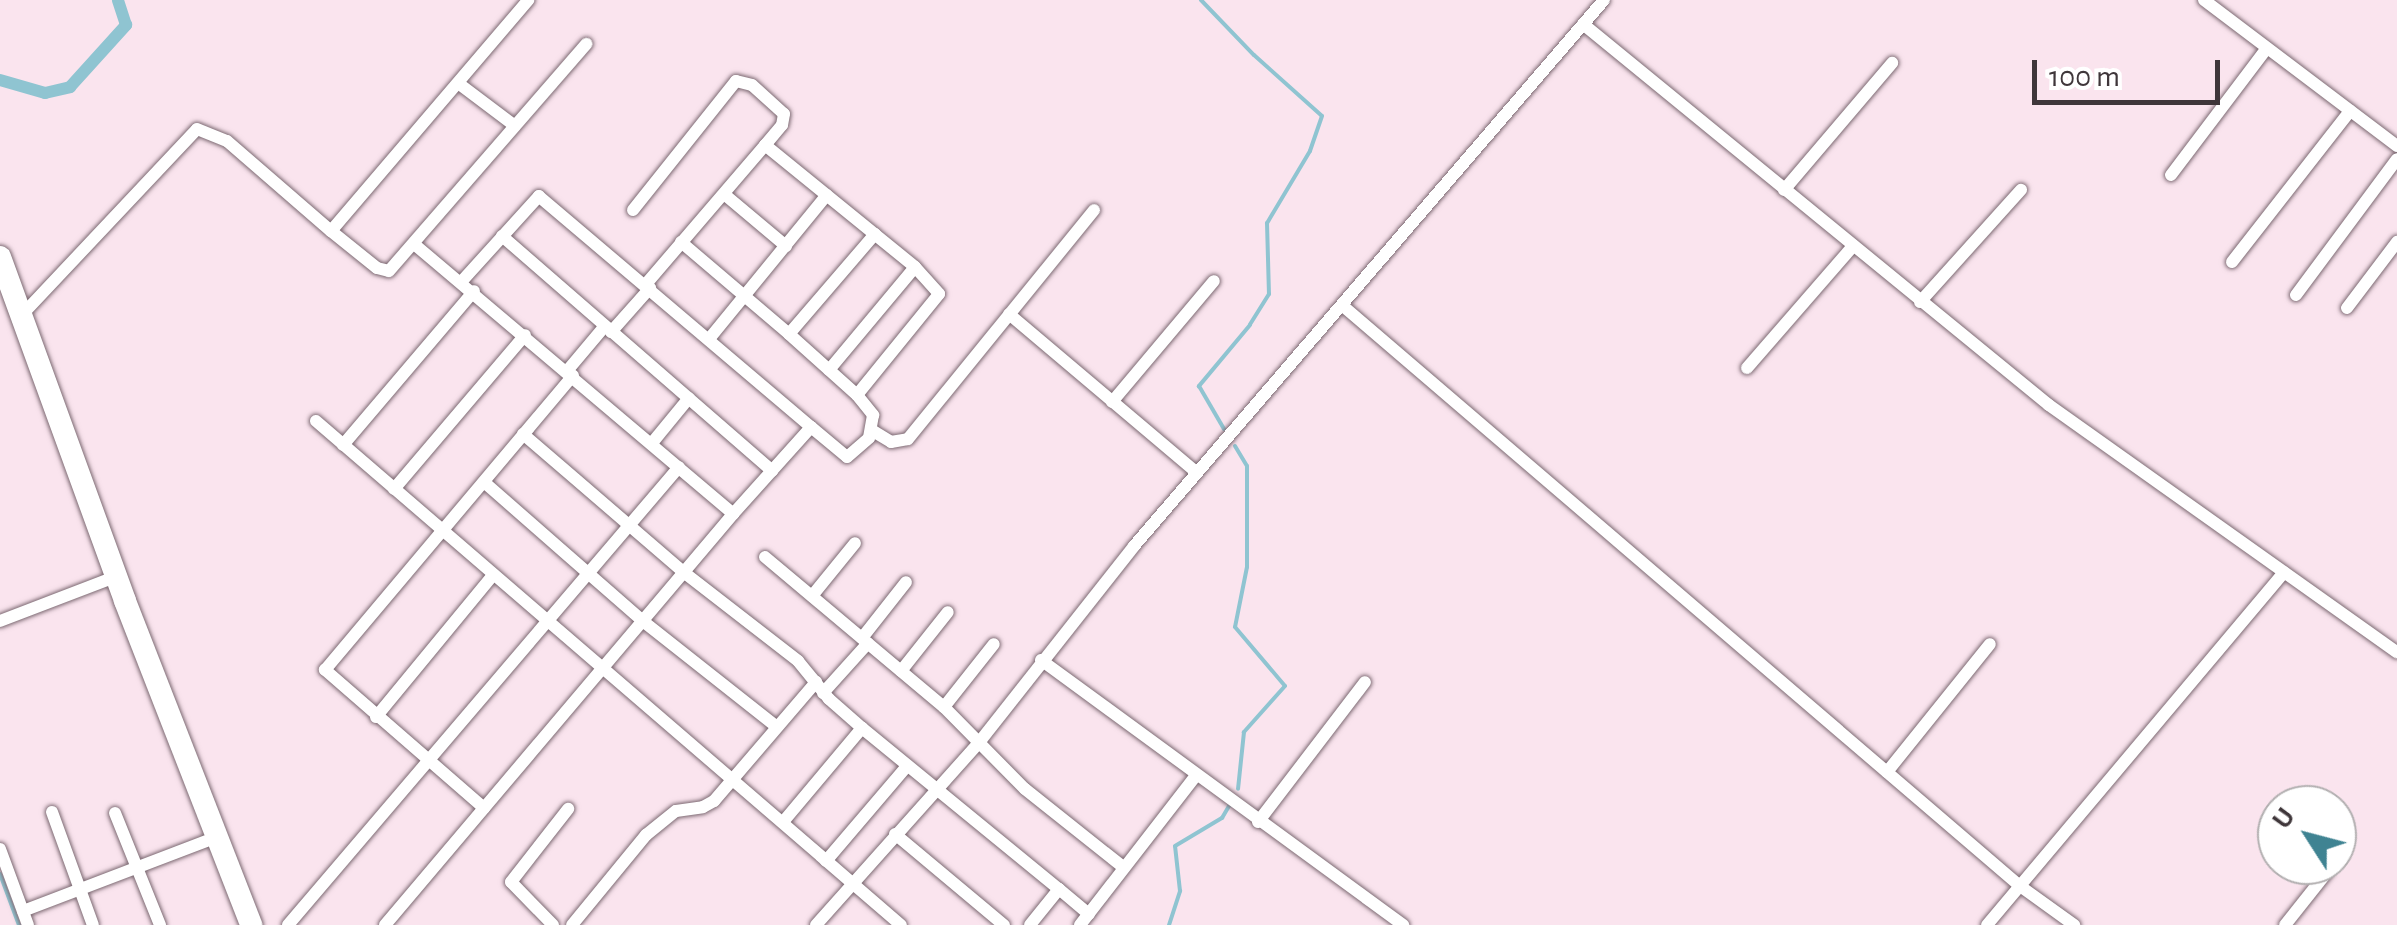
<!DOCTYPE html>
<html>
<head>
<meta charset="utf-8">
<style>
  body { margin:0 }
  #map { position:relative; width:2397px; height:925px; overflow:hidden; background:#fae4ee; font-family:"Alegreya Sans",sans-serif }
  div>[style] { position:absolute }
  .stream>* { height:4px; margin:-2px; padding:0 2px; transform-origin:2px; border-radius:2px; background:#8fc4d1 }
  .canal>* { height:12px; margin:-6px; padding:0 6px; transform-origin:6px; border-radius:6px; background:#8fc4d1 }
  .roads { filter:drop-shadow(0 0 2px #7c6972) drop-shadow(0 0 2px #7c6972) }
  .street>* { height:12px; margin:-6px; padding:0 6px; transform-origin:6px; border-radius:6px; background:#fff }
  .highway>* { height:22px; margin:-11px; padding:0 11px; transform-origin:11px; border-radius:11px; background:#fff }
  span { translate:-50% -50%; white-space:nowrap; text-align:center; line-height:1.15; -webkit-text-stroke:8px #fff; paint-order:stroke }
  .north { position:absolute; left:2257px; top:785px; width:100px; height:100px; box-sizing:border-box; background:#fff; border:2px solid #b2afb0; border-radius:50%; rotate:306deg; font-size:28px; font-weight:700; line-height:40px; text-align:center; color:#3f363a }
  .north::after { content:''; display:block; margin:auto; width:35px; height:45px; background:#3f8392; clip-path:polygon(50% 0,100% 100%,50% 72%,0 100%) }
  .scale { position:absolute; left:2032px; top:60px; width:188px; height:45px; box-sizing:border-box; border:5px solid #3f363a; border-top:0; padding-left:12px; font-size:30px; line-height:35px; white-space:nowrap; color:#3f363a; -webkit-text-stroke:8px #fff; paint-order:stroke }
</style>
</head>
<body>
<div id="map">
  <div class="stream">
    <div style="left:1201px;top:0;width:76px;rotate:46.1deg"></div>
    <div style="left:1254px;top:55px;width:91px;rotate:41.9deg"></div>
    <div style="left:1322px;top:116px;width:37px;rotate:109deg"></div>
    <div style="left:1310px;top:151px;width:84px;rotate:120.8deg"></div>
    <div style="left:1267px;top:223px;width:71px;rotate:88.4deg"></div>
    <div style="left:1269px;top:294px;width:36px;rotate:122deg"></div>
    <div style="left:1250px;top:325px;width:80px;rotate:129.9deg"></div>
    <div style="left:1199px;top:386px;width:50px;rotate:59.8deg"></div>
    <div style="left:1235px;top:446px;width:23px;rotate:59deg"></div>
    <div style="left:1247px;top:466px;width:101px;rotate:90deg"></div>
    <div style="left:1247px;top:567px;width:61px;rotate:101.3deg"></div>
    <div style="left:1235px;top:627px;width:77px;rotate:49.7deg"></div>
    <div style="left:1285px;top:686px;width:62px;rotate:131.7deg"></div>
    <div style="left:1244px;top:732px;width:57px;rotate:96deg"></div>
    <div style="left:0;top:874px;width:54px;rotate:69.6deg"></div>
    <div style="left:1169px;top:925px;width:36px;rotate:-72deg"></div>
    <div style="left:1180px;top:891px;width:45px;rotate:-96.3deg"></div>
    <div style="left:1175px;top:846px;width:55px;rotate:-30.8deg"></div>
    <div style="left:1222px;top:818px;width:14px;rotate:-60deg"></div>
  </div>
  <div class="canal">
    <div style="left:0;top:80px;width:47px;rotate:16.1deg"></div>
    <div style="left:45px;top:93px;width:26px;rotate:-13deg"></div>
    <div style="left:70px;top:87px;width:84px;rotate:-47.9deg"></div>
    <div style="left:126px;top:25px;width:26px;rotate:-108deg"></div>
  </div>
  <div class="roads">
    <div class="street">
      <div style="left:2204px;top:0;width:242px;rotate:37.1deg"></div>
      <div style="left:1583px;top:24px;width:602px;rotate:39.27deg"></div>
      <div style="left:2049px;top:405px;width:427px;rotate:35.4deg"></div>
      <div style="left:458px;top:83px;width:71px;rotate:37deg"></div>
      <div style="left:2171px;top:175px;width:159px;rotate:-52.9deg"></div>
      <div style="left:1784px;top:190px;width:167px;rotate:-49.6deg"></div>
      <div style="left:724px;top:194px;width:81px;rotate:40deg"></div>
      <div style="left:633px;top:210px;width:165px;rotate:-51.4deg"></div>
      <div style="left:736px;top:81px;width:16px;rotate:14deg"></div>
      <div style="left:752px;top:85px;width:43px;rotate:42.2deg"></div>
      <div style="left:784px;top:114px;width:11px;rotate:100deg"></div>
      <div style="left:782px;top:125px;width:26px;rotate:130deg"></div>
      <div style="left:331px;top:231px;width:304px;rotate:-49.5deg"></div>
      <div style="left:502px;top:236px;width:358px;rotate:41deg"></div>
      <div style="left:681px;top:242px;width:142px;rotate:40.4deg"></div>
      <div style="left:414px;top:244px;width:418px;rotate:40.2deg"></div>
      <div style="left:733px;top:514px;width:117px;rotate:-48.1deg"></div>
      <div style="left:811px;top:427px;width:357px;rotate:-139.7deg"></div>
      <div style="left:539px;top:196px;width:115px;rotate:132.2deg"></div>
      <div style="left:2232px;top:262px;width:192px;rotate:-52deg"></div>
      <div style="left:646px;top:284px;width:183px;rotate:-49.4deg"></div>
      <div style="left:765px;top:145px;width:193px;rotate:39.1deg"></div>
      <div style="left:915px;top:267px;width:36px;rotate:48deg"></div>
      <div style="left:939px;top:294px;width:130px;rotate:129.1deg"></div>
      <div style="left:857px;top:395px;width:26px;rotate:51deg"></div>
      <div style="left:873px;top:415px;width:23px;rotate:100deg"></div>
      <div style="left:869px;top:438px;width:29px;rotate:139deg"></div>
      <div style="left:847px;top:457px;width:47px;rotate:-140.2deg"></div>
      <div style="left:2296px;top:295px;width:169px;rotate:-53.4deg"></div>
      <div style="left:1920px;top:302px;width:151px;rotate:-48deg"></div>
      <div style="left:1343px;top:306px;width:891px;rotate:40.59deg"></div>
      <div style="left:2020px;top:886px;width:67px;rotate:35.8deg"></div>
      <div style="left:2347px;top:308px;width:83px;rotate:-52.9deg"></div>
      <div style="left:1009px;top:314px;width:246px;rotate:40.2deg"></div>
      <div style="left:20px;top:317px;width:258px;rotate:-46.7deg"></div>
      <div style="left:197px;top:129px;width:32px;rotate:22deg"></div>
      <div style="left:227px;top:141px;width:138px;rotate:40.9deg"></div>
      <div style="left:331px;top:231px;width:59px;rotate:38.8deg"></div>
      <div style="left:377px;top:268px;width:12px;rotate:14deg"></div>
      <div style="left:389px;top:271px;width:301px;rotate:-49deg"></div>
      <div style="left:611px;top:332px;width:59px;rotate:-48.4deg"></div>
      <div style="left:709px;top:339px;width:186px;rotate:-50.7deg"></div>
      <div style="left:1747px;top:368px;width:162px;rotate:-49deg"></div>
      <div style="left:829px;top:370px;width:134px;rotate:-50.1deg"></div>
      <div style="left:567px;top:371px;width:57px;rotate:-49.9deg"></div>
      <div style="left:857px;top:395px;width:91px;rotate:-138.1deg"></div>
      <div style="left:789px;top:334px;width:132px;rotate:-49.3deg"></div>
      <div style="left:1112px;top:402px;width:158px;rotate:-49.9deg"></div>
      <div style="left:316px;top:421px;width:772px;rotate:40.75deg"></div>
      <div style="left:873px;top:431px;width:21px;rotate:31deg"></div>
      <div style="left:891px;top:442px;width:17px;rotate:-10deg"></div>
      <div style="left:908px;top:439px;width:295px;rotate:-50.9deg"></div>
      <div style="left:523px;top:434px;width:215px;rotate:40.7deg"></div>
      <div style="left:686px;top:574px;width:142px;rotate:37.8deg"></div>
      <div style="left:798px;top:661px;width:49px;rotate:50.8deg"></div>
      <div style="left:829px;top:699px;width:44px;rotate:41.3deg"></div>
      <div style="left:862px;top:728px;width:254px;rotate:39.3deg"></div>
      <div style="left:1059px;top:889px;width:46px;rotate:128.9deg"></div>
      <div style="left:652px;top:443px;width:58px;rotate:-50.6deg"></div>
      <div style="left:343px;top:445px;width:202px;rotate:-49.6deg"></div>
      <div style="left:484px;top:482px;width:213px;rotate:41.2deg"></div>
      <div style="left:644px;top:622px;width:169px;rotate:38.3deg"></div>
      <div style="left:394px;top:489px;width:202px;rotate:-49.6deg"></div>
      <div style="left:765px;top:557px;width:234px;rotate:40deg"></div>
      <div style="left:944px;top:707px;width:115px;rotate:45.4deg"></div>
      <div style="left:1025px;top:789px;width:125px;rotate:38.5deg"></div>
      <div style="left:812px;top:596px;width:68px;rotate:-50.9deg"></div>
      <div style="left:0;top:621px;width:115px;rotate:-21deg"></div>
      <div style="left:862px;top:638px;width:71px;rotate:-51.8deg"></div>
      <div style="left:1041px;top:660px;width:449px;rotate:36.2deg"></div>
      <div style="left:901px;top:671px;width:75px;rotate:-51.5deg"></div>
      <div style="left:823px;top:693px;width:67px;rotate:-48deg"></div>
      <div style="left:944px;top:707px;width:80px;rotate:-51.6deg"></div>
      <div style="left:376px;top:717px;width:184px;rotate:-50.5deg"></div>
      <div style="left:1887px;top:772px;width:164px;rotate:-51.2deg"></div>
      <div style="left:484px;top:808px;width:211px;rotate:-139deg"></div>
      <div style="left:325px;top:670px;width:385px;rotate:-49.9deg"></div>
      <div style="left:52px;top:812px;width:120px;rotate:70.1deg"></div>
      <div style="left:115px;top:813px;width:121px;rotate:68.1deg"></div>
      <div style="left:783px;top:822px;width:123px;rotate:-50deg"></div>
      <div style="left:1258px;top:822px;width:176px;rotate:-52.6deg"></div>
      <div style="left:895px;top:834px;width:142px;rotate:39.9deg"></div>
      <div style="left:0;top:849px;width:81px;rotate:69.8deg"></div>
      <div style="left:826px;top:861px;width:125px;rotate:-49.5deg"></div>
      <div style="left:1059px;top:889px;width:39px;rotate:40deg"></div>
      <div style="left:23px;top:911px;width:196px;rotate:-20.9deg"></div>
      <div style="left:288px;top:925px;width:602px;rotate:-49.51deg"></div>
      <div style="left:385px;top:925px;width:539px;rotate:-49.74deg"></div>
      <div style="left:553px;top:925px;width:60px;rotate:-134.3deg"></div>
      <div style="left:511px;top:882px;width:93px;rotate:-52deg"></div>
      <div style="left:572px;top:925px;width:117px;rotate:-50.6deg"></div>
      <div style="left:646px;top:835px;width:38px;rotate:-39deg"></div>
      <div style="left:676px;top:811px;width:27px;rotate:-8deg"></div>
      <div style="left:703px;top:807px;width:13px;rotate:-29deg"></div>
      <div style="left:714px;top:801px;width:157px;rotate:-49.4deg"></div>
      <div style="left:816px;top:925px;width:241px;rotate:-48.2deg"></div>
      <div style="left:977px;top:745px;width:253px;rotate:-51.7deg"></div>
      <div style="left:1134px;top:546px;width:720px;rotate:-49.28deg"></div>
      <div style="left:1080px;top:925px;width:187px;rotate:-52.2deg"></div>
      <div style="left:1987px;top:925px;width:461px;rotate:-49.9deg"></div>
      <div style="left:2285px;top:925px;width:69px;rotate:-51.5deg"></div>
    </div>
    <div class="highway">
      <div style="left:0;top:257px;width:366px;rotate:70deg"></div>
      <div style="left:125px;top:601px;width:348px;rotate:68.7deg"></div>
    </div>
  </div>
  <div class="north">U</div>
  <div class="scale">100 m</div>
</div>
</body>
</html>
